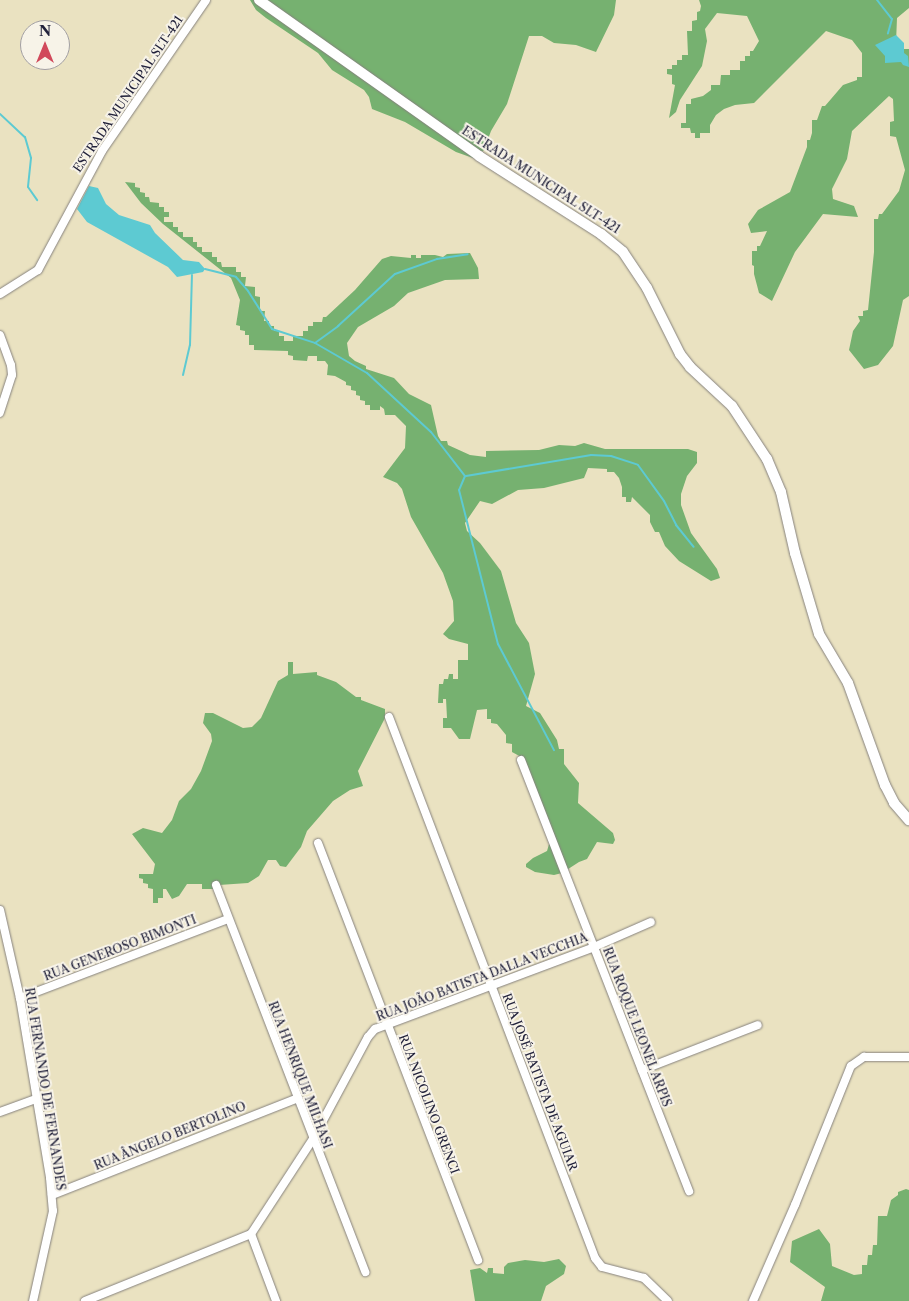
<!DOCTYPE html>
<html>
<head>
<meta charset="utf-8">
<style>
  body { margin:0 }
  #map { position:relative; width:909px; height:1301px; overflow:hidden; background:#eae2c1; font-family:"Libre Caslon Text",serif }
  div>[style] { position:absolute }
  .forest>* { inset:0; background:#76b170 }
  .water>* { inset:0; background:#5dcad2 }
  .stream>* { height:2px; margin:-1px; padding:0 1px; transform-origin:1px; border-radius:1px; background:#5dcad2 }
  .roads { filter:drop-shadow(0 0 1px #86827e) drop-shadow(0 0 1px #86827e) }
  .minor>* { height:8px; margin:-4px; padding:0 4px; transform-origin:4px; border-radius:4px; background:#fff }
  .tertiary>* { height:10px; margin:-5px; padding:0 5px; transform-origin:5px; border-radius:5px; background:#fff }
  span { translate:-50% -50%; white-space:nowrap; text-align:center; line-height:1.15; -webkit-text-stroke:4px #f7f3e8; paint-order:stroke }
  .street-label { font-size:12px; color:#22223b }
  .north { position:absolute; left:20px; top:20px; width:50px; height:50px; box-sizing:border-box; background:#f7f3e8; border:1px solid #a29fa3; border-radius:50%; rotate:0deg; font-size:14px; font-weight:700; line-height:20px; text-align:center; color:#22223b }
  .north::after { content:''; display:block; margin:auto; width:18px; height:22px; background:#d1495b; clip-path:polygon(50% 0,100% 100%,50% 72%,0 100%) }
</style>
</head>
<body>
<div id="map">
  <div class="forest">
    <div style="clip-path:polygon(250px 0,616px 0,614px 15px,596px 52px,576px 45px,554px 43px,542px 36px,529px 36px,507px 104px,491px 131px,484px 150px,473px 158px,456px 152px,405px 122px,372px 109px,369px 97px,364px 90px,332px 70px,318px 53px,266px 18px,256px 10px)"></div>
    <div style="clip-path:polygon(699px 0,909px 0,909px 8px,897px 18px,896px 43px,901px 49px,909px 49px,909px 296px,903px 300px,893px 346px,878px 365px,864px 369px,849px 350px,853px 331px,860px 321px,858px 316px,863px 316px,863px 311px,868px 310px,874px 252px,874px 219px,878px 219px,879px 214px,882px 214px,899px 191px,905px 170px,896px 137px,890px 136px,890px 122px,894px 121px,893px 99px,889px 96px,852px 131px,847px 159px,832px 189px,833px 199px,854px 206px,858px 217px,823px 214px,795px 252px,772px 301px,759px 293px,754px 274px,754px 266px,752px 265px,752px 251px,757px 251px,757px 246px,760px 246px,767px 231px,751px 233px,748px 224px,758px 210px,790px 192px,807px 147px,807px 140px,810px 140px,812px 133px,812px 120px,817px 120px,822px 106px,825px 106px,843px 85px,857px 80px,857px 77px,862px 77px,862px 53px,852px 40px,826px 31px,754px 103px,735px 105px,724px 109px,716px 115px,710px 125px,710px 133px,700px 133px,700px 138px,695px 138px,695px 133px,691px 133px,690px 128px,681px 128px,681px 123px,686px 123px,686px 104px,691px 104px,691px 99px,703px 96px,711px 90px,711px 85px,720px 85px,721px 75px,730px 75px,730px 70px,740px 70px,740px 61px,745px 61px,745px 56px,750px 56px,750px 51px,753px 51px,759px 41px,747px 16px,717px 13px,705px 29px,707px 41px,702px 66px,680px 100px,676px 112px,669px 118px,675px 85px,672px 84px,672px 75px,667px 74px,667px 69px,672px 69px,672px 65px,677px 65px,677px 60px,682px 60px,682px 55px,688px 55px,687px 31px,692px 31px,692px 21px,697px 20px,697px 12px,700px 11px,701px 6px)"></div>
    <div style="clip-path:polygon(125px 182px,135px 183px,135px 187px,140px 188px,140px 192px,145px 193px,145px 197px,149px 197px,150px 202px,159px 203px,159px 207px,164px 207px,164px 212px,169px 212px,169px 217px,164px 217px,164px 222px,173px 222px,173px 227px,178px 227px,178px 232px,183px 232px,183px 237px,193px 237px,193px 242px,197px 242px,197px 247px,202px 247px,202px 252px,212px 252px,212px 257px,217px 257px,217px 262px,221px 262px,222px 267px,236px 267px,236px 272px,241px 272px,241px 277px,246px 277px,245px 286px,255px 287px,255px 296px,260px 297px,260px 311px,265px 311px,264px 321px,269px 321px,269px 326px,274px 326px,274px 331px,279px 331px,279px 336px,284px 336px,284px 341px,293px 341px,293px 336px,303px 336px,303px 331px,308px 331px,308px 326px,313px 326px,313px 322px,322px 322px,323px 317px,326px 317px,355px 290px,382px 259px,391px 256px,411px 258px,411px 255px,416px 255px,416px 258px,421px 258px,421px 255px,435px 255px,443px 257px,447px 254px,470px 253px,478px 268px,479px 279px,445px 280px,408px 293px,394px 306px,358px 327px,347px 343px,349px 356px,355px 361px,366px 366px,366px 369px,394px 378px,409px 394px,431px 405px,438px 436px,441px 441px,447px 441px,448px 445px,470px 455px,486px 457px,486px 451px,539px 450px,559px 445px,575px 446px,584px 443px,605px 449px,688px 449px,697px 452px,697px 463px,687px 476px,681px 494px,681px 505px,691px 533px,717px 569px,720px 578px,711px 581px,679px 561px,665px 546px,659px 532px,655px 532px,650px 522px,650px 515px,632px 497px,631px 502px,626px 502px,626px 497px,622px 497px,622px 487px,619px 478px,614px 472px,607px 472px,607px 469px,588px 468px,584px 478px,544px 488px,518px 490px,492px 504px,480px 501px,465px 523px,467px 531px,480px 543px,501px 571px,516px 623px,529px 643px,535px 674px,526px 706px,540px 713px,557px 740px,559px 749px,564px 749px,564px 764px,579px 783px,578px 803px,613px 833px,615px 840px,613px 844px,597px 842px,587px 859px,579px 862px,562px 873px,554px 875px,535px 872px,526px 867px,526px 864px,533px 858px,547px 851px,550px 841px,523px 758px,512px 752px,512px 744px,506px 743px,506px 735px,497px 724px,491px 723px,491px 719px,487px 719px,487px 709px,477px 710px,470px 739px,459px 739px,451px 728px,443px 728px,443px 718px,447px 718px,446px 699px,443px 699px,443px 703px,438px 703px,439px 684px,443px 684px,444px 679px,448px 679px,449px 674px,453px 674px,453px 679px,458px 679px,458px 660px,468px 660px,468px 644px,449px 639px,443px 634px,454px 621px,453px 601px,443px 573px,411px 517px,402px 489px,397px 483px,383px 477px,405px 448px,406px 426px,395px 415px,385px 415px,384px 409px,380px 406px,380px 410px,370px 410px,370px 405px,365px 405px,365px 401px,360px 400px,360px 396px,356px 395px,356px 391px,351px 390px,351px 386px,346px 385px,346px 382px,335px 376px,327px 375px,328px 365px,325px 361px,317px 361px,317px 356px,308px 356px,307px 361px,293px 360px,293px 356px,288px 355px,288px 351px,254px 350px,254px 345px,249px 345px,249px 335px,245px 335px,245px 331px,240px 330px,240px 326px,236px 325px,240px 300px,231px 278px,163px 224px,141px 203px)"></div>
    <div style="clip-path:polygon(288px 662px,293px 662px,293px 674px,317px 672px,317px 675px,336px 682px,356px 697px,361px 697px,361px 700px,385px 709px,385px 718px,358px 771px,363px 786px,350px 790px,333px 801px,307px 831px,301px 847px,286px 867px,280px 866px,276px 860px,268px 860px,259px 876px,248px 883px,219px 885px,216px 889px,202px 889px,202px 884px,187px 884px,179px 896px,172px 899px,166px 889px,163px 889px,163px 898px,158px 898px,158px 903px,153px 903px,153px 889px,148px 888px,148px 884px,143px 883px,143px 879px,139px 878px,139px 874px,153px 874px,155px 864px,132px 834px,143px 828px,162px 833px,172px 820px,179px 801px,191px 789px,201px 771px,212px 741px,211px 734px,203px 723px,205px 713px,213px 713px,243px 728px,252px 727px,261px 718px,278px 681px,288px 675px)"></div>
    <div style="clip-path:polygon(906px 1189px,909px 1190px,909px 1301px,821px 1301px,825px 1287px,790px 1262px,792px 1241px,819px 1229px,830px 1244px,832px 1266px,854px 1275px,862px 1274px,862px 1265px,867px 1265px,868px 1255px,872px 1255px,873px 1245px,877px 1245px,878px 1216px,887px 1216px,891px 1200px,898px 1195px,898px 1192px)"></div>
    <div style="clip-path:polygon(559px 1259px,566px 1266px,564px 1274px,546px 1286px,541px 1301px,475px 1301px,470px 1270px,480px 1268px,487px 1273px,488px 1268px,493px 1268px,493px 1273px,504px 1274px,504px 1267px,508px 1263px,525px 1260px,544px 1262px)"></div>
  </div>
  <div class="water">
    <div style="clip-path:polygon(896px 35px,904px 43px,904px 53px,908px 56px,909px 67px,903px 65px,901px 62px,885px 63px,885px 56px,875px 45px)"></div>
    <div style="clip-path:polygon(89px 186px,98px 188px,106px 204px,119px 215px,150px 225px,155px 233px,183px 260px,199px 262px,205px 269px,203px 272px,177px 277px,168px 267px,87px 222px,77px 209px)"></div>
  </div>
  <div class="stream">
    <div style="left:877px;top:0;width:24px;rotate:52deg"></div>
    <div style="left:892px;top:19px;width:15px;rotate:106deg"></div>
    <div style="left:0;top:114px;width:34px;rotate:43deg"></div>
    <div style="left:25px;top:137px;width:22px;rotate:74deg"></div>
    <div style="left:31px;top:158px;width:29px;rotate:96deg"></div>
    <div style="left:28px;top:187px;width:16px;rotate:55deg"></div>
    <div style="left:205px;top:269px;width:32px;rotate:14deg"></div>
    <div style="left:236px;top:277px;width:18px;rotate:49deg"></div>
    <div style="left:248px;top:291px;width:45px;rotate:57.7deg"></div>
    <div style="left:272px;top:329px;width:45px;rotate:18deg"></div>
    <div style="left:315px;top:343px;width:60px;rotate:30deg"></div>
    <div style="left:367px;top:373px;width:87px;rotate:42.7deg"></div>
    <div style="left:431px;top:432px;width:56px;rotate:52.3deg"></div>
    <div style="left:465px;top:476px;width:15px;rotate:113deg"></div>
    <div style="left:459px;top:490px;width:159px;rotate:75.8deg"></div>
    <div style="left:498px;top:644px;width:120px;rotate:62.2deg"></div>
    <div style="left:315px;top:343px;width:29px;rotate:-36deg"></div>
    <div style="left:338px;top:326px;width:77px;rotate:-42.4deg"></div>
    <div style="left:395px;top:274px;width:45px;rotate:-19.7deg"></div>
    <div style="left:437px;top:259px;width:31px;rotate:-9deg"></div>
    <div style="left:183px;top:375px;width:31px;rotate:-77deg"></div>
    <div style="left:190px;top:345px;width:70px;rotate:-88.4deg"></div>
    <div style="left:466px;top:476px;width:127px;rotate:-9.5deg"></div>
    <div style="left:591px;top:455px;width:20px;rotate:3deg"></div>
    <div style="left:611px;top:456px;width:28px;rotate:18deg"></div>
    <div style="left:638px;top:465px;width:44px;rotate:54.2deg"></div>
    <div style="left:664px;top:501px;width:27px;rotate:63deg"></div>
    <div style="left:676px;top:525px;width:28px;rotate:51deg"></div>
  </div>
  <div class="roads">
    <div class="minor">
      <div style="left:0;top:294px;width:45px;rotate:-32.3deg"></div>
      <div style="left:38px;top:270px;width:135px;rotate:-61.7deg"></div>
      <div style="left:102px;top:151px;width:183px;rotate:-55.4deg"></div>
      <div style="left:0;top:335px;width:32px;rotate:70deg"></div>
      <div style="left:11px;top:365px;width:10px;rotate:84deg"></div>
      <div style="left:12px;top:375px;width:40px;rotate:108deg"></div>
      <div style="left:389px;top:717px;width:579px;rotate:69.15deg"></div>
      <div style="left:595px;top:1258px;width:11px;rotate:52deg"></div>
      <div style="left:602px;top:1267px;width:43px;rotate:14.7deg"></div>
      <div style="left:644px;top:1278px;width:33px;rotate:44deg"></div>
      <div style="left:521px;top:760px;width:463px;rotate:68.7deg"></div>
      <div style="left:318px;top:843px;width:447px;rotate:69deg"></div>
      <div style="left:216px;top:885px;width:415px;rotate:68.9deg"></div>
      <div style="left:0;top:910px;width:90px;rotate:77.2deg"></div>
      <div style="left:20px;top:998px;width:182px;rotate:80.5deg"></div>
      <div style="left:50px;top:1178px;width:33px;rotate:85deg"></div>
      <div style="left:53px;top:1211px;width:92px;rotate:102.5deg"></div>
      <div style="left:20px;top:998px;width:222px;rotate:-20.8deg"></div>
      <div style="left:642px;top:1070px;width:124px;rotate:-21.2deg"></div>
      <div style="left:0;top:1112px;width:38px;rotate:-20deg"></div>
      <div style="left:52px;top:1195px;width:264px;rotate:-21.5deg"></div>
      <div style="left:251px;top:1234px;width:72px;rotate:69.5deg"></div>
      <div style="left:85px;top:1301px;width:179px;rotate:-22deg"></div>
      <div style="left:251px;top:1234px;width:113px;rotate:-56.9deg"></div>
      <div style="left:313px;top:1139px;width:116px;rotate:-61.7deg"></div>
      <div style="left:368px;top:1037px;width:11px;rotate:-49deg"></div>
      <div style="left:375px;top:1029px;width:234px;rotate:-20.5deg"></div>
      <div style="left:594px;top:947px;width:62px;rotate:-23.7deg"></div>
      <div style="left:753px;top:1301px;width:105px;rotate:-66.4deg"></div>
      <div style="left:795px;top:1205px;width:150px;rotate:-68.1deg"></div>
      <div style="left:851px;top:1066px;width:16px;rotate:-35deg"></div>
      <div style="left:864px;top:1057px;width:45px"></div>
    </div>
    <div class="tertiary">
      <div style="left:259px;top:0;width:270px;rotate:35.3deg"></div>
      <div style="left:479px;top:156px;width:145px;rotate:32.6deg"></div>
      <div style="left:601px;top:234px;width:28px;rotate:39deg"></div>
      <div style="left:623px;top:252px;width:43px;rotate:56.3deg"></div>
      <div style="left:647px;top:288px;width:74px;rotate:63.4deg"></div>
      <div style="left:680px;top:354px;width:16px;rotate:52deg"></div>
      <div style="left:690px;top:367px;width:57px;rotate:42.9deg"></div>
      <div style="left:732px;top:406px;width:64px;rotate:56.6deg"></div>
      <div style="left:767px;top:459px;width:36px;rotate:67deg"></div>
      <div style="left:781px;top:492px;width:63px;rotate:77.1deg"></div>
      <div style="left:795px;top:553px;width:84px;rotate:73.5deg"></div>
      <div style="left:819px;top:634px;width:57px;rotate:59.4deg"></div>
      <div style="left:848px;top:683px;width:109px;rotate:70.1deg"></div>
      <div style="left:885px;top:785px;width:20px;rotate:63deg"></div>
      <div style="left:894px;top:803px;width:23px;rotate:49deg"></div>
    </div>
  </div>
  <div class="street-label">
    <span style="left:128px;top:94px;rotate:-56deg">ESTRADA MUNICIPAL SLT-421</span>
    <span style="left:541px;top:180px;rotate:33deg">ESTRADA MUNICIPAL SLT-421</span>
    <span style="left:120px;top:948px;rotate:-21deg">RUA GENEROSO BIMONTI</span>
    <span style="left:482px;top:977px;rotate:-21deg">RUA JOÃO BATISTA DALLA VECCHIA</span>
    <span style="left:637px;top:1027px;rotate:69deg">RUA ROQUE LEONEL ARPIS</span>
    <span style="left:300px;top:1075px;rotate:69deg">RUA HENRIQUE MILHASI</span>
    <span style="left:540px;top:1082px;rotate:69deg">RUA JOSÉ BATISTA DE AGUIAR</span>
    <span style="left:45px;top:1089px;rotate:81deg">RUA FERNANDO DE FERNANDES</span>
    <span style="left:429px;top:1104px;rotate:69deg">RUA NICOLINO GRENCI</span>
    <span style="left:170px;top:1136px;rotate:-22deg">RUA ÂNGELO BERTOLINO</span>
  </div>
  <div class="north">N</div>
</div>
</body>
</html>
